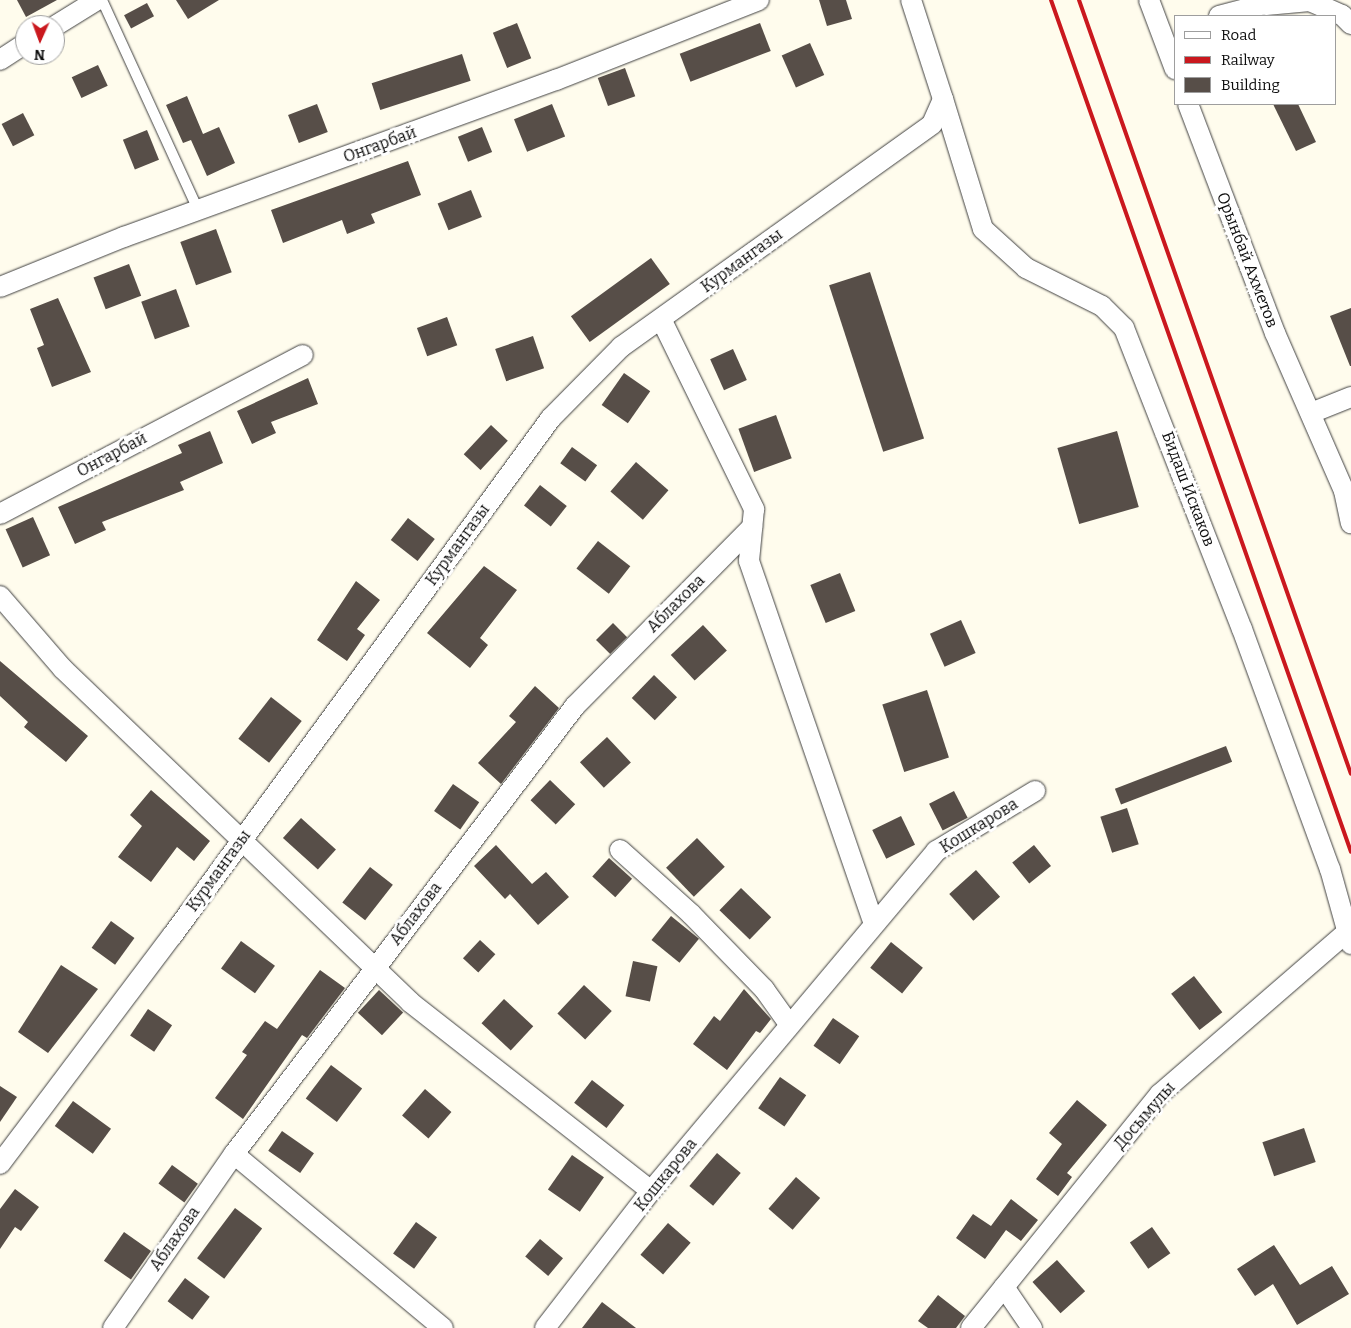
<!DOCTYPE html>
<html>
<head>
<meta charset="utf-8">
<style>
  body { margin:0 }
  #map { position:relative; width:1351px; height:1328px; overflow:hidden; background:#fffced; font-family:Bitter,serif }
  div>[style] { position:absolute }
  .building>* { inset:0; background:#574e48; transform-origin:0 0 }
  .roads { filter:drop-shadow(0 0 1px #404040) drop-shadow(0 0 1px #404040) }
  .service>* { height:10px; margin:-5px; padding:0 5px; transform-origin:5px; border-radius:5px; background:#fff }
  .minor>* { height:20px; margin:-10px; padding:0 10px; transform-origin:10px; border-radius:10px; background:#fff }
  .rail>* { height:4px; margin:-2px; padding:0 2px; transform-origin:2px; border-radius:2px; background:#ca181e }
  span { translate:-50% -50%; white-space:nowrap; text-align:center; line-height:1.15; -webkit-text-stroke:5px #fff; paint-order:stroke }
  .street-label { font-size:16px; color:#0d0d0d }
  .legend { position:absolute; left:1174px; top:15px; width:162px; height:90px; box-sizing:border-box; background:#fff; border:1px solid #9e9e9e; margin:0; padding:6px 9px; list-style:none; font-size:15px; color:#0d0d0d }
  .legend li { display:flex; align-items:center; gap:10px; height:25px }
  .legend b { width:25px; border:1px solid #9e9e9e }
  .north { position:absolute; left:15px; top:15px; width:50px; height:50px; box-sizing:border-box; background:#fff; border:1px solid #9e9e9e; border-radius:50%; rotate:182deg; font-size:14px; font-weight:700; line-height:20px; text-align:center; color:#0d0d0d }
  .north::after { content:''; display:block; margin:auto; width:18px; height:22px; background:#ca181e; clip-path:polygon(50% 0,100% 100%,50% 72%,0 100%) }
</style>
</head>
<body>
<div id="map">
  <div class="building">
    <div style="clip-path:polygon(17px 0,57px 0,26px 17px)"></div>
    <div style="clip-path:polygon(176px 0,219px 0,188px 19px)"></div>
    <div style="clip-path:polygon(819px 0,846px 0,852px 19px,827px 26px)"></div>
    <div style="left:147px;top:3px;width:15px;height:26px;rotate:62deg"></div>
    <div style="left:517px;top:23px;width:38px;height:26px;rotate:68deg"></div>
    <div style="left:760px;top:23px;width:30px;height:86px;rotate:69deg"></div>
    <div style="left:810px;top:43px;width:35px;height:31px;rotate:66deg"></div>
    <div style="left:462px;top:54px;width:28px;height:95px;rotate:72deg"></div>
    <div style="left:98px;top:65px;width:23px;height:29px;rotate:65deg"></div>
    <div style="left:625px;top:68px;width:30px;height:29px;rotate:70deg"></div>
    <div style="clip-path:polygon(187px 96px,203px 134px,219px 127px,235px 163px,207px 176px,191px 140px,183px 143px,166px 105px)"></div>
    <div style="left:317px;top:104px;width:30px;height:31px;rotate:69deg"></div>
    <div style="left:552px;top:104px;width:35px;height:41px;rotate:68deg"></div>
    <div style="clip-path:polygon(1273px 104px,1298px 104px,1316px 142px,1296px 151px)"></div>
    <div style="left:23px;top:113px;width:25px;height:24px;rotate:63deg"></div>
    <div style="left:482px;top:127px;width:27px;height:26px;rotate:68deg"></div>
    <div style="left:147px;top:130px;width:32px;height:26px;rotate:68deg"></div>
    <div style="clip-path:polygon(408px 161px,421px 195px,371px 214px,375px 223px,347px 234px,342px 220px,283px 243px,271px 210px)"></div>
    <div style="left:471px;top:190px;width:29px;height:36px;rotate:68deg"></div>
    <div style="left:216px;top:229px;width:46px;height:38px;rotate:70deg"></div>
    <div style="left:651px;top:258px;width:32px;height:99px;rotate:54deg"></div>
    <div style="left:129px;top:264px;width:34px;height:38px;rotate:69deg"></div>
    <div style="left:870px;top:272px;width:175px;height:43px;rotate:72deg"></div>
    <div style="left:176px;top:289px;width:40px;height:37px;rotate:70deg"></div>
    <div style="clip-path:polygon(58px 298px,91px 372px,52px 387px,37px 348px,44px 345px,30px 309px)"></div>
    <div style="clip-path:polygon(1351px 308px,1351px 366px,1350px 366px,1330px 316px)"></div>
    <div style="left:447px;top:317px;width:30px;height:32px;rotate:70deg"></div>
    <div style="left:533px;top:336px;width:34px;height:40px;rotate:71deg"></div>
    <div style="left:733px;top:349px;width:34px;height:25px;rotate:66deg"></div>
    <div style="left:624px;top:373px;width:32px;height:39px;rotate:35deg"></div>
    <div style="clip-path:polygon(308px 378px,318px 404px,271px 422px,276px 433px,252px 444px,237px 411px)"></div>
    <div style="left:776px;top:415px;width:46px;height:40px;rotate:70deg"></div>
    <div style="left:491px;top:425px;width:23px;height:40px;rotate:43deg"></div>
    <div style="clip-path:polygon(210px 431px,223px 463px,180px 482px,184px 490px,102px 522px,106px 530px,75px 544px,58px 507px,182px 453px,178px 445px)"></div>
    <div style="left:1117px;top:431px;width:79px;height:62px;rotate:74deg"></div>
    <div style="left:572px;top:447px;width:31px;height:20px;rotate:36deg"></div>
    <div style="left:636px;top:462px;width:43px;height:39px;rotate:41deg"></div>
    <div style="left:540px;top:485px;width:34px;height:26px;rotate:38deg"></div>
    <div style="left:33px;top:517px;width:42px;height:30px;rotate:66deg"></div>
    <div style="left:408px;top:518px;width:34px;height:28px;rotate:38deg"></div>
    <div style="left:598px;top:541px;width:41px;height:35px;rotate:38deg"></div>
    <div style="clip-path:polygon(484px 566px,517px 590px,480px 638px,488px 645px,470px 668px,427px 633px)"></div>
    <div style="left:840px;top:573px;width:41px;height:32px;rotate:68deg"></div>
    <div style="clip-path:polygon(356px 581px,380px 600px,357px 629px,365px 635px,347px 661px,317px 640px)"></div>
    <div style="left:961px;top:620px;width:36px;height:34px;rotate:66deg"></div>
    <div style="left:613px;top:623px;width:20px;height:24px;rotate:45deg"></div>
    <div style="left:703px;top:625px;width:35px;height:44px;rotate:47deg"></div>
    <div style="clip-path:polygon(0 661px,88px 736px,66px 762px,24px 727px,28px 722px,0 696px)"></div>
    <div style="left:654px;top:675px;width:32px;height:32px;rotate:44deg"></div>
    <div style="clip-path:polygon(535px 686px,559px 708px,501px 784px,478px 763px,516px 722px,509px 716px)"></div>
    <div style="left:927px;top:690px;width:71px;height:47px;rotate:72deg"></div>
    <div style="left:271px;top:697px;width:39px;height:53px;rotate:38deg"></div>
    <div style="left:607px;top:737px;width:35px;height:37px;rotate:47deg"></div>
    <div style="left:1226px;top:746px;width:17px;height:119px;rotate:69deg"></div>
    <div style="left:550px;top:780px;width:35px;height:28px;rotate:44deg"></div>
    <div style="left:453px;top:784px;width:32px;height:33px;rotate:35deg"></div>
    <div style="clip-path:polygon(151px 790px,210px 841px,194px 861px,177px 847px,151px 882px,118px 857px,142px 826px,130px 815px)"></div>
    <div style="left:954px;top:791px;width:30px;height:28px;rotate:63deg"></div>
    <div style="left:1127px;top:808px;width:38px;height:28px;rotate:72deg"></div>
    <div style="left:901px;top:816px;width:32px;height:32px;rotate:64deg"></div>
    <div style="left:301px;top:818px;width:47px;height:27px;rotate:42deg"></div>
    <div style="left:697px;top:838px;width:40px;height:43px;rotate:46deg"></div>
    <div style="clip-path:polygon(496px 845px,532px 884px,546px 872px,569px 897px,538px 925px,510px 894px,505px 899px,474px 866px)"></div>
    <div style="left:1034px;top:845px;width:27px;height:28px;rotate:51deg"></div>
    <div style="left:609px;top:858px;width:31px;height:25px;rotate:42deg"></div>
    <div style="left:370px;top:867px;width:29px;height:45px;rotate:38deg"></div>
    <div style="left:976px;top:870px;width:36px;height:36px;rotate:48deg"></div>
    <div style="left:741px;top:888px;width:42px;height:31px;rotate:44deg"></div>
    <div style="left:671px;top:916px;width:36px;height:31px;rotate:39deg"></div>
    <div style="left:111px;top:921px;width:29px;height:33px;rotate:36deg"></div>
    <div style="left:480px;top:940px;width:21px;height:25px;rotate:43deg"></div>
    <div style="left:241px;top:941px;width:42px;height:34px;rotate:36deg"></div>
    <div style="left:891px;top:942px;width:41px;height:33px;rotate:39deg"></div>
    <div style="left:633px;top:961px;width:25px;height:36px;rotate:12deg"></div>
    <div style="clip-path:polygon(61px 965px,98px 989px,48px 1053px,18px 1032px)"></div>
    <div style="clip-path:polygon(320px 970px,345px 988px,307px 1038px,302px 1035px,243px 1119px,215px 1098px,247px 1055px,242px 1052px,265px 1021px,277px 1029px)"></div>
    <div style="left:1194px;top:976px;width:46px;height:29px;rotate:52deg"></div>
    <div style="left:584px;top:985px;width:38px;height:39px;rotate:43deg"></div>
    <div style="clip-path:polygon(744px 989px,771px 1019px,760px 1033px,756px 1031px,727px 1070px,693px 1044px,714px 1016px,720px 1021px)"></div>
    <div style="left:379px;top:990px;width:33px;height:31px;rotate:43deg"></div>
    <div style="left:504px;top:999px;width:40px;height:33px;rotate:43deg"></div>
    <div style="left:148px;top:1009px;width:29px;height:32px;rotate:34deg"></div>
    <div style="left:833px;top:1018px;width:32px;height:34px;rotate:35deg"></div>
    <div style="left:331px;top:1065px;width:39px;height:42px;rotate:37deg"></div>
    <div style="left:780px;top:1077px;width:32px;height:38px;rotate:35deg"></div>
    <div style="left:592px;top:1080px;width:41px;height:29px;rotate:38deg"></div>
    <div style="clip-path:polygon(0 1086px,17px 1097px,0 1122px)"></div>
    <div style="left:425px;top:1089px;width:35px;height:35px;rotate:41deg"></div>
    <div style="clip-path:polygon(1077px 1100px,1107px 1125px,1067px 1173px,1072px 1177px,1058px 1196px,1036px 1179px,1062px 1144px,1049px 1133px)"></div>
    <div style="left:73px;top:1101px;width:47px;height:31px;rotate:36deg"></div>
    <div style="left:1304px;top:1128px;width:36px;height:44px;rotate:71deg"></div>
    <div style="left:282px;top:1131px;width:39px;height:24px;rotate:35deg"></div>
    <div style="left:717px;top:1153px;width:31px;height:43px;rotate:40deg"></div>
    <div style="left:572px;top:1155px;width:39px;height:42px;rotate:35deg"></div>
    <div style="left:172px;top:1165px;width:32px;height:23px;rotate:36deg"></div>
    <div style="left:796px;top:1177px;width:32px;height:42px;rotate:41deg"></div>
    <div style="clip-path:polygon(15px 1189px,39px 1207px,21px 1231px,15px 1227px,0 1249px,0 1209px)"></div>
    <div style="clip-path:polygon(1011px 1199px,1038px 1220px,1021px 1241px,1006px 1230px,985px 1259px,956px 1238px,973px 1214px,991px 1226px)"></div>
    <div style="left:235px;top:1208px;width:34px;height:63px;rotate:37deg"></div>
    <div style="left:416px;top:1222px;width:26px;height:39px;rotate:36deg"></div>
    <div style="left:668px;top:1223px;width:30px;height:42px;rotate:41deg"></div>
    <div style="left:1152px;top:1227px;width:32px;height:27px;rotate:55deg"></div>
    <div style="left:124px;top:1232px;width:33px;height:35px;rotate:35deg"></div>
    <div style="left:540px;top:1239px;width:30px;height:23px;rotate:40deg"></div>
    <div style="clip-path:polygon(1274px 1245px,1300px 1285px,1332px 1266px,1349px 1294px,1297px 1325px,1273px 1284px,1255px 1296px,1237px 1269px)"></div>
    <div style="left:1057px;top:1260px;width:42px;height:33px;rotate:48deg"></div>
    <div style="left:185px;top:1278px;width:31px;height:29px;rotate:37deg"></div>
    <div style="clip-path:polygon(938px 1295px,965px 1316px,956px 1328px,928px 1328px,918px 1321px)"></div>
    <div style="clip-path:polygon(602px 1302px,636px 1328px,582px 1328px)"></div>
  </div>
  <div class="roads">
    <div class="service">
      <div style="left:102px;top:0;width:231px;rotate:65.4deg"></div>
    </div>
    <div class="minor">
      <div style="left:1149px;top:0;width:74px;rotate:69.4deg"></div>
      <div style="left:1266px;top:5px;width:44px;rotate:-5.2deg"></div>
      <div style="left:1310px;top:1px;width:35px;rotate:24deg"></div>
      <div style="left:1342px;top:15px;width:13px;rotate:45deg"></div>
      <div style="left:1219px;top:16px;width:62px;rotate:-14.9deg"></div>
      <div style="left:55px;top:26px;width:49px;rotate:-31.8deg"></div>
      <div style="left:0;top:60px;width:30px;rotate:-33deg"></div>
      <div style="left:943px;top:99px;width:136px;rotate:72.9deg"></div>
      <div style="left:983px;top:229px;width:58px;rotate:42.2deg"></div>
      <div style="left:1026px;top:268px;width:85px;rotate:26.6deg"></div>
      <div style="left:1102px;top:306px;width:31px;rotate:45deg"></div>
      <div style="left:1124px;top:328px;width:323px;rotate:68.6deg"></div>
      <div style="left:1242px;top:629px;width:256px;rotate:69.9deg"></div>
      <div style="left:1330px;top:869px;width:78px;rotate:74.4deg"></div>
      <div style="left:1188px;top:104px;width:245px;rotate:69.2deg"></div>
      <div style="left:1275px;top:333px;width:172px;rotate:66.4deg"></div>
      <div style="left:1344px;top:491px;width:33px;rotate:78deg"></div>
      <div style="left:0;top:287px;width:134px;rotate:-22deg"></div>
      <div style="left:124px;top:237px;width:460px;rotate:-20deg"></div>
      <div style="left:556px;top:80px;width:218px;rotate:-21.5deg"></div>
      <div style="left:661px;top:319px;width:212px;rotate:63.9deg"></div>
      <div style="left:754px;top:509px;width:52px;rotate:95.5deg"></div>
      <div style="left:749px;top:561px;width:382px;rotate:71deg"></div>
      <div style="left:1311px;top:413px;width:43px;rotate:-21.8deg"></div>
      <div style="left:0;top:514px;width:342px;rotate:-27.7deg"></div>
      <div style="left:0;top:596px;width:96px;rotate:49.2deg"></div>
      <div style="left:63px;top:669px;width:481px;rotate:43.8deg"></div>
      <div style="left:410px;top:1002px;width:306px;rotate:38.1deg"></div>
      <div style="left:620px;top:850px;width:96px;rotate:42deg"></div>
      <div style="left:691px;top:914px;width:105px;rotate:45.8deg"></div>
      <div style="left:764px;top:989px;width:43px;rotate:54.5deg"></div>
      <div style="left:234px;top:1154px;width:272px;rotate:39.8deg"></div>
      <div style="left:0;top:1164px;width:286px;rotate:-53deg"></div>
      <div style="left:172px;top:936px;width:642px;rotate:-53.81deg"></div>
      <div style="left:551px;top:418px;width:100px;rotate:-45.4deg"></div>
      <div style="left:621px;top:347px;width:383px;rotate:-35.6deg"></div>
      <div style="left:932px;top:124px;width:27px;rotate:-66deg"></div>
      <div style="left:943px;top:99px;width:104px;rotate:-107.9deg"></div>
      <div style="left:1004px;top:1287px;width:50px;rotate:55.7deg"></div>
      <div style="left:113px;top:1328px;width:212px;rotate:-55.2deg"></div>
      <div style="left:234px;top:1154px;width:563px;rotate:-52.72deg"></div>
      <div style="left:575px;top:706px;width:252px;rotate:-45.3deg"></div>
      <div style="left:545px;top:1328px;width:173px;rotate:-52.3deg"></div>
      <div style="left:651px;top:1191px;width:444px;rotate:-50deg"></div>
      <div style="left:936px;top:851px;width:116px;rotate:-31.2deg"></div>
      <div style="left:971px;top:1328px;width:301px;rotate:-51.1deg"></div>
      <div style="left:1160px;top:1094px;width:247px;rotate:-40.9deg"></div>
    </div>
  </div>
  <div class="rail">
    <div style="left:1051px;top:0;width:903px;rotate:70.6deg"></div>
    <div style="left:1079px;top:0;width:820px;rotate:70.64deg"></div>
  </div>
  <div class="street-label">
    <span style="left:380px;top:145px;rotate:-20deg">Онгарбай</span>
    <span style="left:1247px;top:260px;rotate:69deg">Орынбай Ахметов</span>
    <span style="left:742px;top:261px;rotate:-36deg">Курмангазы</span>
    <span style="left:112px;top:455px;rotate:-28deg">Онгарбай</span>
    <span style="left:1188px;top:489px;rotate:69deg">Бидаш Искаков</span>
    <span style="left:458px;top:545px;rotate:-54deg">Курмангазы</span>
    <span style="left:676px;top:604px;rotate:-45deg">Аблахова</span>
    <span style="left:979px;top:826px;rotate:-32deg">Кошкарова</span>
    <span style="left:219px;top:871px;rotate:-54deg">Курмангазы</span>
    <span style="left:416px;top:914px;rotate:-53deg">Аблахова</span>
    <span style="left:1145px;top:1116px;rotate:-49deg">Досымулы</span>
    <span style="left:666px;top:1175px;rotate:-51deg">Кошкарова</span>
    <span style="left:175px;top:1239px;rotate:-55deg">Аблахова</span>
  </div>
  <ul class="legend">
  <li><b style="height:6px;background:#fff"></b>Road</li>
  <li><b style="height:6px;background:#ca181e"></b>Railway</li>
  <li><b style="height:14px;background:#574e48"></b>Building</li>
  </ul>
  <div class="north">N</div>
</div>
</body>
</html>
